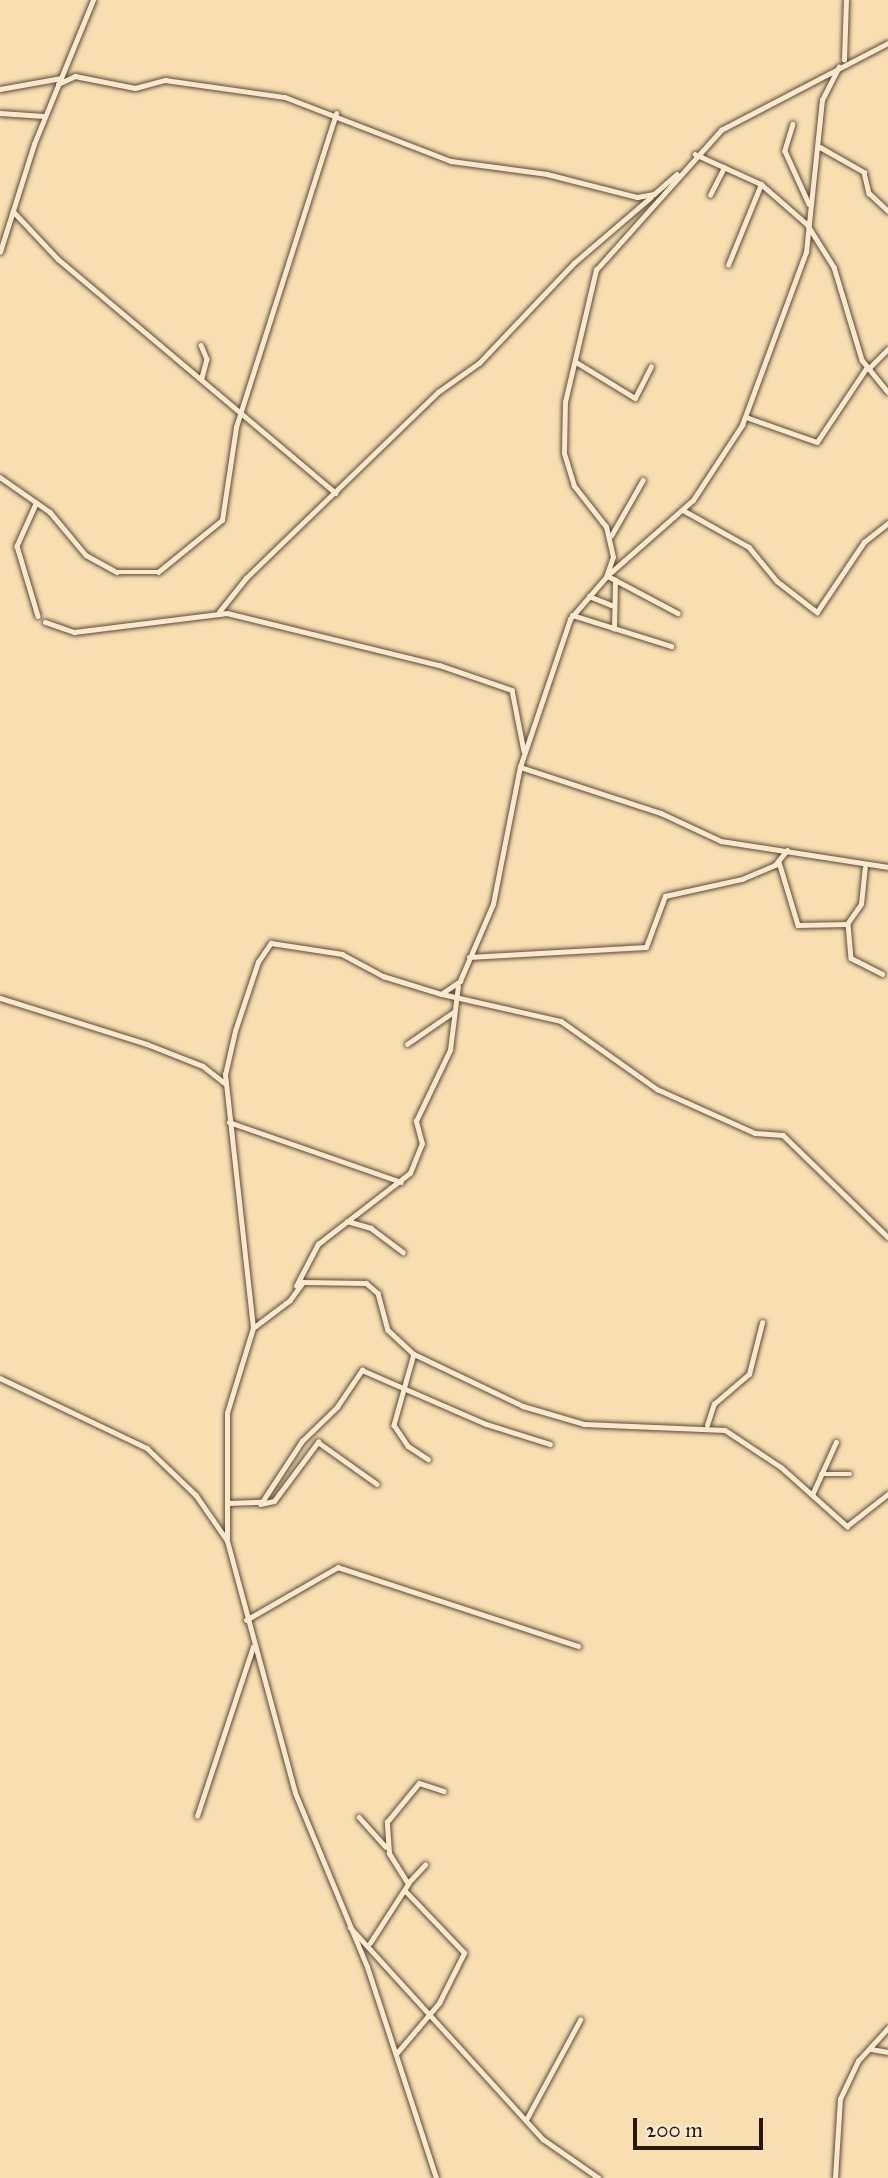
<!DOCTYPE html>
<html>
<head>
<meta charset="utf-8">
<style>
  body { margin:0 }
  #map { position:relative; width:888px; height:2178px; overflow:hidden; background:#f7dfb2; font-family:"IM FELL Great Primer",serif }
  div>[style] { position:absolute }
  .roads { filter:drop-shadow(0 0 2px #5c4a38) drop-shadow(0 0 2px #5c4a38) }
  .minor>* { height:4.5px; margin:-2.25px; padding:0 2.25px; transform-origin:2.25px; border-radius:2.25px; background:#faeacd }
  span { translate:-50% -50%; white-space:nowrap; text-align:center; line-height:1.15; -webkit-text-stroke:6px #faeacd; paint-order:stroke }
  .scale { position:absolute; left:633px; top:2118px; width:130px; height:32px; box-sizing:border-box; border:4px solid #281810; border-top:0; padding-left:9px; font-size:21px; line-height:24px; white-space:nowrap; color:#281810; -webkit-text-stroke:5px #faeacd; paint-order:stroke }
</style>
</head>
<body>
<div id="map">
  <div class="roads">
    <div class="minor">
      <div style="left:844px;top:60px;width:60px;rotate:-88.1deg"></div>
      <div style="left:58px;top:84px;width:19px;rotate:-25deg"></div>
      <div style="left:75px;top:76px;width:61px;rotate:11.3deg"></div>
      <div style="left:135px;top:88px;width:31px;rotate:-15deg"></div>
      <div style="left:165px;top:80px;width:121px;rotate:8.1deg"></div>
      <div style="left:285px;top:97px;width:178px;rotate:21.1deg"></div>
      <div style="left:451px;top:161px;width:97px;rotate:7.7deg"></div>
      <div style="left:547px;top:174px;width:93px;rotate:14.3deg"></div>
      <div style="left:637px;top:197px;width:17px;rotate:-10deg"></div>
      <div style="left:654px;top:194px;width:30px;rotate:-41deg"></div>
      <div style="left:0;top:89px;width:62px;rotate:-10.2deg"></div>
      <div style="left:0;top:113px;width:44px;rotate:3.9deg"></div>
      <div style="left:793px;top:124px;width:28px;rotate:107deg"></div>
      <div style="left:785px;top:151px;width:58px;rotate:65.6deg"></div>
      <div style="left:820px;top:147px;width:51px;rotate:29.6deg"></div>
      <div style="left:864px;top:172px;width:22px;rotate:77deg"></div>
      <div style="left:869px;top:193px;width:26px;rotate:43deg"></div>
      <div style="left:695px;top:154px;width:72px;rotate:24.4deg"></div>
      <div style="left:761px;top:184px;width:61px;rotate:41deg"></div>
      <div style="left:807px;top:224px;width:51px;rotate:57.9deg"></div>
      <div style="left:834px;top:267px;width:97px;rotate:73.2deg"></div>
      <div style="left:862px;top:360px;width:41px;rotate:50.9deg"></div>
      <div style="left:710px;top:195px;width:31px;rotate:-63deg"></div>
      <div style="left:13px;top:211px;width:66px;rotate:46.8deg"></div>
      <div style="left:58px;top:259px;width:363px;rotate:40.1deg"></div>
      <div style="left:0;top:252px;width:113px;rotate:-72.5deg"></div>
      <div style="left:34px;top:144px;width:156px;rotate:-67.7deg"></div>
      <div style="left:728px;top:265px;width:87px;rotate:-67.8deg"></div>
      <div style="left:201px;top:345px;width:15px;rotate:67deg"></div>
      <div style="left:207px;top:359px;width:20px;rotate:105deg"></div>
      <div style="left:576px;top:362px;width:69px;rotate:31.4deg"></div>
      <div style="left:635px;top:398px;width:35px;rotate:-63deg"></div>
      <div style="left:868px;top:369px;width:28px;rotate:-45deg"></div>
      <div style="left:746px;top:417px;width:75px;rotate:19.4deg"></div>
      <div style="left:817px;top:442px;width:90px;rotate:-56.3deg"></div>
      <div style="left:0;top:477px;width:61px;rotate:35deg"></div>
      <div style="left:50px;top:512px;width:56px;rotate:50.1deg"></div>
      <div style="left:86px;top:555px;width:35px;rotate:29deg"></div>
      <div style="left:117px;top:572px;width:41px"></div>
      <div style="left:158px;top:572px;width:82px;rotate:-39.1deg"></div>
      <div style="left:222px;top:520px;width:94px;rotate:-81.4deg"></div>
      <div style="left:236px;top:427px;width:329px;rotate:-72.3deg"></div>
      <div style="left:36px;top:504px;width:46px;rotate:114.3deg"></div>
      <div style="left:17px;top:546px;width:73px;rotate:73.3deg"></div>
      <div style="left:683px;top:510px;width:76px;rotate:29.3deg"></div>
      <div style="left:749px;top:547px;width:44px;rotate:50.5deg"></div>
      <div style="left:777px;top:581px;width:51px;rotate:37.8deg"></div>
      <div style="left:817px;top:612px;width:84px;rotate:-56.1deg"></div>
      <div style="left:864px;top:542px;width:31px;rotate:-38deg"></div>
      <div style="left:611px;top:536px;width:64px;rotate:-60.3deg"></div>
      <div style="left:608px;top:575px;width:113px;rotate:-41.4deg"></div>
      <div style="left:693px;top:500px;width:90px;rotate:-56.8deg"></div>
      <div style="left:742px;top:425px;width:184px;rotate:-69.7deg"></div>
      <div style="left:806px;top:252px;width:153px;rotate:-84deg"></div>
      <div style="left:822px;top:100px;width:37px;rotate:-63deg"></div>
      <div style="left:608px;top:576px;width:79px;rotate:27.9deg"></div>
      <div style="left:589px;top:596px;width:24px;rotate:22deg"></div>
      <div style="left:219px;top:612px;width:43px;rotate:-51.5deg"></div>
      <div style="left:246px;top:578px;width:267px;rotate:-44.1deg"></div>
      <div style="left:438px;top:392px;width:50px;rotate:-35.3deg"></div>
      <div style="left:479px;top:363px;width:138px;rotate:-46.5deg"></div>
      <div style="left:574px;top:263px;width:101px;rotate:-40.6deg"></div>
      <div style="left:572px;top:615px;width:104px;rotate:17.4deg"></div>
      <div style="left:45px;top:622px;width:31px;rotate:19deg"></div>
      <div style="left:74px;top:632px;width:154px;rotate:-7.1deg"></div>
      <div style="left:227px;top:613px;width:218px;rotate:13.8deg"></div>
      <div style="left:439px;top:665px;width:77px;rotate:18.9deg"></div>
      <div style="left:512px;top:690px;width:62px;rotate:78.9deg"></div>
      <div style="left:614px;top:629px;width:49px;rotate:-88.8deg"></div>
      <div style="left:520px;top:767px;width:148px;rotate:18.1deg"></div>
      <div style="left:661px;top:813px;width:66px;rotate:25deg"></div>
      <div style="left:721px;top:841px;width:169px;rotate:8.8deg"></div>
      <div style="left:779px;top:862px;width:66px;rotate:73.2deg"></div>
      <div style="left:798px;top:925px;width:49px;rotate:-1.2deg"></div>
      <div style="left:847px;top:924px;width:24px;rotate:-55deg"></div>
      <div style="left:861px;top:904px;width:36px;rotate:-84deg"></div>
      <div style="left:848px;top:924px;width:34px;rotate:85deg"></div>
      <div style="left:851px;top:958px;width:35px;rotate:27deg"></div>
      <div style="left:469px;top:957px;width:177px;rotate:-3.2deg"></div>
      <div style="left:646px;top:947px;width:54px;rotate:-69.6deg"></div>
      <div style="left:665px;top:896px;width:79px;rotate:-12.4deg"></div>
      <div style="left:742px;top:879px;width:36px;rotate:-23deg"></div>
      <div style="left:775px;top:865px;width:19px;rotate:-51deg"></div>
      <div style="left:442px;top:994px;width:122px;rotate:12.8deg"></div>
      <div style="left:561px;top:1021px;width:118px;rotate:35.3deg"></div>
      <div style="left:657px;top:1089px;width:107px;rotate:24.2deg"></div>
      <div style="left:755px;top:1133px;width:28px;rotate:4deg"></div>
      <div style="left:783px;top:1135px;width:146px;rotate:44.2deg"></div>
      <div style="left:0;top:998px;width:154px;rotate:17.4deg"></div>
      <div style="left:147px;top:1044px;width:60px;rotate:21.4deg"></div>
      <div style="left:203px;top:1066px;width:28px;rotate:38deg"></div>
      <div style="left:407px;top:1044px;width:55px;rotate:-34.6deg"></div>
      <div style="left:229px;top:1122px;width:182px;rotate:19.2deg"></div>
      <div style="left:347px;top:1221px;width:25px;rotate:16deg"></div>
      <div style="left:371px;top:1228px;width:40px;rotate:37deg"></div>
      <div style="left:296px;top:1286px;width:47px;rotate:-62.4deg"></div>
      <div style="left:318px;top:1244px;width:116px;rotate:-37.7deg"></div>
      <div style="left:410px;top:1173px;width:31px;rotate:-68deg"></div>
      <div style="left:422px;top:1144px;width:24px;rotate:-105deg"></div>
      <div style="left:416px;top:1121px;width:79px;rotate:-64.4deg"></div>
      <div style="left:450px;top:1050px;width:64px;rotate:-82.9deg"></div>
      <div style="left:253px;top:1328px;width:255px;rotate:-96.3deg"></div>
      <div style="left:225px;top:1075px;width:45px;rotate:-77.2deg"></div>
      <div style="left:235px;top:1031px;width:73px;rotate:-71.6deg"></div>
      <div style="left:258px;top:962px;width:23px;rotate:-56deg"></div>
      <div style="left:271px;top:943px;width:72px;rotate:8.8deg"></div>
      <div style="left:342px;top:954px;width:47px;rotate:28.2deg"></div>
      <div style="left:383px;top:976px;width:61px;rotate:17.2deg"></div>
      <div style="left:441px;top:994px;width:23px;rotate:-34deg"></div>
      <div style="left:460px;top:981px;width:84px;rotate:-66.8deg"></div>
      <div style="left:493px;top:904px;width:140px;rotate:-78.9deg"></div>
      <div style="left:520px;top:767px;width:156px;rotate:-71.3deg"></div>
      <div style="left:570px;top:619px;width:55px;rotate:-49.4deg"></div>
      <div style="left:606px;top:577px;width:21px;rotate:-71deg"></div>
      <div style="left:613px;top:557px;width:31px;rotate:-103deg"></div>
      <div style="left:606px;top:527px;width:52px;rotate:-128deg"></div>
      <div style="left:574px;top:486px;width:34px;rotate:-107deg"></div>
      <div style="left:564px;top:453px;width:51px;rotate:-88.9deg"></div>
      <div style="left:565px;top:402px;width:136px;rotate:-76.8deg"></div>
      <div style="left:596px;top:270px;width:188px;rotate:-48.2deg"></div>
      <div style="left:721px;top:130px;width:188px;rotate:-27.5deg"></div>
      <div style="left:414px;top:1354px;width:74px;rotate:105.7deg"></div>
      <div style="left:394px;top:1425px;width:25px;rotate:56deg"></div>
      <div style="left:408px;top:1446px;width:24px;rotate:33deg"></div>
      <div style="left:0;top:1378px;width:163px;rotate:25.5deg"></div>
      <div style="left:147px;top:1448px;width:68px;rotate:43.8deg"></div>
      <div style="left:196px;top:1495px;width:55px;rotate:55.4deg"></div>
      <div style="left:707px;top:1425px;width:22px;rotate:-72deg"></div>
      <div style="left:714px;top:1404px;width:46px;rotate:-40.6deg"></div>
      <div style="left:749px;top:1374px;width:53px;rotate:-75.7deg"></div>
      <div style="left:821px;top:1474px;width:29px"></div>
      <div style="left:812px;top:1495px;width:58px;rotate:-65.6deg"></div>
      <div style="left:227px;top:1503px;width:35px;rotate:-2deg"></div>
      <div style="left:262px;top:1502px;width:73px;rotate:-56.7deg"></div>
      <div style="left:302px;top:1441px;width:49px;rotate:-44.2deg"></div>
      <div style="left:337px;top:1407px;width:45px;rotate:-56deg"></div>
      <div style="left:362px;top:1370px;width:135px;rotate:23.5deg"></div>
      <div style="left:486px;top:1424px;width:67px;rotate:17.4deg"></div>
      <div style="left:260px;top:1504px;width:14px;rotate:-12deg"></div>
      <div style="left:274px;top:1501px;width:74px;rotate:-53.3deg"></div>
      <div style="left:318px;top:1442px;width:72px;rotate:35.4deg"></div>
      <div style="left:246px;top:1620px;width:106px;rotate:-29.9deg"></div>
      <div style="left:338px;top:1567px;width:253px;rotate:18.2deg"></div>
      <div style="left:197px;top:1816px;width:178px;rotate:-71.7deg"></div>
      <div style="left:359px;top:1817px;width:40px;rotate:48deg"></div>
      <div style="left:408px;top:1883px;width:25px;rotate:-47deg"></div>
      <div style="left:350px;top:1927px;width:287px;rotate:47.7deg"></div>
      <div style="left:543px;top:2139px;width:68px;rotate:34.9deg"></div>
      <div style="left:370px;top:1943px;width:70px;rotate:-57.2deg"></div>
      <div style="left:408px;top:1884px;width:36px;rotate:-122deg"></div>
      <div style="left:389px;top:1853px;width:31px;rotate:-94deg"></div>
      <div style="left:387px;top:1822px;width:50px;rotate:-50.6deg"></div>
      <div style="left:419px;top:1783px;width:26px;rotate:18deg"></div>
      <div style="left:871px;top:2049px;width:17px;rotate:10deg"></div>
      <div style="left:396px;top:2054px;width:67px;rotate:-49.9deg"></div>
      <div style="left:439px;top:2003px;width:56px;rotate:-63.4deg"></div>
      <div style="left:464px;top:1953px;width:84px;rotate:-133.6deg"></div>
      <div style="left:526px;top:2120px;width:114px;rotate:-61.6deg"></div>
      <div style="left:436px;top:2178px;width:222px;rotate:-108.1deg"></div>
      <div style="left:367px;top:1967px;width:188px;rotate:-112.5deg"></div>
      <div style="left:295px;top:1793px;width:261px;rotate:-105.1deg"></div>
      <div style="left:227px;top:1541px;width:128px;rotate:-90deg"></div>
      <div style="left:227px;top:1413px;width:89px;rotate:-73deg"></div>
      <div style="left:253px;top:1328px;width:46px;rotate:-37.1deg"></div>
      <div style="left:290px;top:1300px;width:22px;rotate:-54deg"></div>
      <div style="left:303px;top:1282px;width:63px;rotate:0.9deg"></div>
      <div style="left:366px;top:1283px;width:16px;rotate:40deg"></div>
      <div style="left:378px;top:1293px;width:38px;rotate:75deg"></div>
      <div style="left:388px;top:1330px;width:35px;rotate:43deg"></div>
      <div style="left:414px;top:1354px;width:121px;rotate:25.5deg"></div>
      <div style="left:523px;top:1406px;width:64px;rotate:16.4deg"></div>
      <div style="left:584px;top:1424px;width:141px;rotate:2.4deg"></div>
      <div style="left:725px;top:1430px;width:67px;rotate:33.5deg"></div>
      <div style="left:781px;top:1467px;width:89px;rotate:41.8deg"></div>
      <div style="left:847px;top:1526px;width:52px;rotate:-38deg"></div>
      <div style="left:835px;top:2178px;width:79px;rotate:-86.4deg"></div>
      <div style="left:840px;top:2099px;width:42px;rotate:-64.7deg"></div>
      <div style="left:858px;top:2061px;width:45px;rotate:-47.7deg"></div>
    </div>
  </div>
  <div class="scale">200 m</div>
</div>
</body>
</html>
